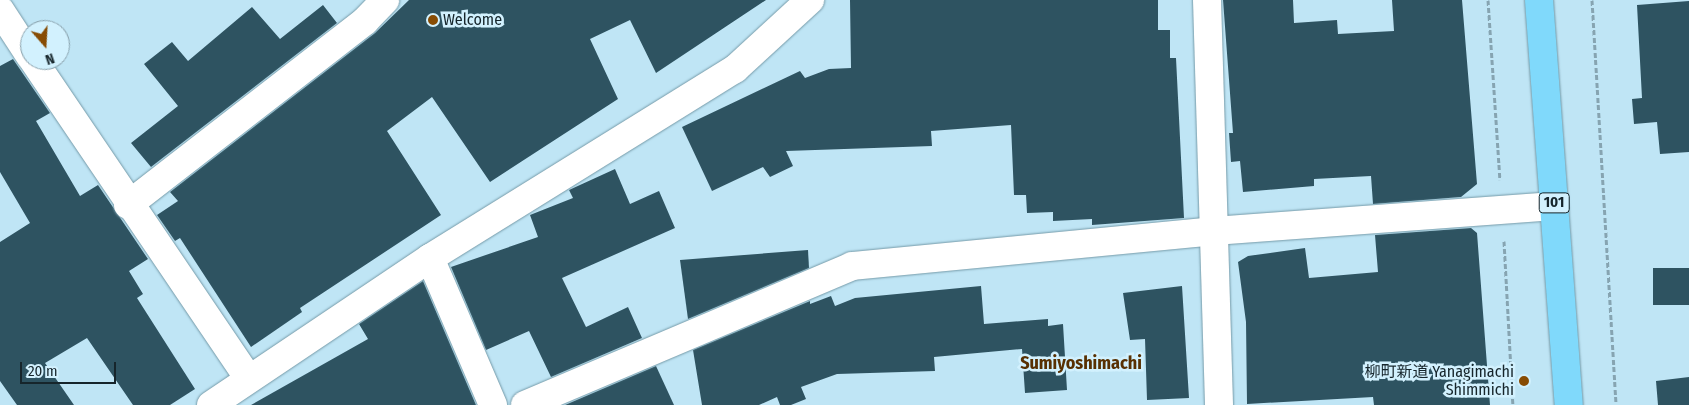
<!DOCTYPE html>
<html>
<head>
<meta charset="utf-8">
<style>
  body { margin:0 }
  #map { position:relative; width:1689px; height:405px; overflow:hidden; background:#bfe5f5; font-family:"Fira Sans Condensed","Noto Sans JP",sans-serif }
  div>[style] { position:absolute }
  .building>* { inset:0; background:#2e5361; transform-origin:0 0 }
  .path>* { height:3px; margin-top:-1.5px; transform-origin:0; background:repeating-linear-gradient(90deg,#86a4b1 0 5px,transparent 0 7.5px) }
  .roads { filter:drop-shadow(0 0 1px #759aa8) drop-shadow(0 0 1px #759aa8) }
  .street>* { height:28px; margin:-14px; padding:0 14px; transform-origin:14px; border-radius:14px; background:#fff }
  .highway>* { height:28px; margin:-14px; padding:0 14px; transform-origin:14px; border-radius:14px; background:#80d9fb }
  .dots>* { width:14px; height:14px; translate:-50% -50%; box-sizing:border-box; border:2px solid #d2f1fe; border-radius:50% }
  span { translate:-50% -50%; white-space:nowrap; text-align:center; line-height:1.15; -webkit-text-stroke:5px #d2f1fe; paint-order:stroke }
  .shield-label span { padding:1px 4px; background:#d2f1fe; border:1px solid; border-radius:4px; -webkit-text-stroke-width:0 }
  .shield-label { font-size:15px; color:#16252b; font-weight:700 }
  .poi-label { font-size:16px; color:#16252b }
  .left { translate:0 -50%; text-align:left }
  .right { translate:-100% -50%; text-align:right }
  .neighbourhood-label { font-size:18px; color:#583002; font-weight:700 }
  .north { position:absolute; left:20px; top:20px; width:50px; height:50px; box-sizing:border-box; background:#d2f1fe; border:1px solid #879faa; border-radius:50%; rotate:161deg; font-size:14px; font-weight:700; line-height:20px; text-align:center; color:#16252b }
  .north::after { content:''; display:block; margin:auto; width:18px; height:22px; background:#874c04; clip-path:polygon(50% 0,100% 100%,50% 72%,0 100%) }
  .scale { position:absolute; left:20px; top:362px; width:96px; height:22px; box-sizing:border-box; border:2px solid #16252b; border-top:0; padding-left:6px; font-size:15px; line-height:18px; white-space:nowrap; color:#16252b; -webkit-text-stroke:4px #d2f1fe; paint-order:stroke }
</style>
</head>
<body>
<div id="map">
  <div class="building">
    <div style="clip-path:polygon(409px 0,766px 0,656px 73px,630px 20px,590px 39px,618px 99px,490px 182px,432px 97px,387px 131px,441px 215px,300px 308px,302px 312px,251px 347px,180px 238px,175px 241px,157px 215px,178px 201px,170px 192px,375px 33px)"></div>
    <div style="clip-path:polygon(850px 0,1158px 0,1158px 30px,1170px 30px,1170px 58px,1176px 58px,1184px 218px,1092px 225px,1092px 219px,1053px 221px,1053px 212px,1027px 213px,1026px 195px,1014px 195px,1011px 125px,931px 131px,932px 146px,786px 151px,793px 166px,770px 177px,763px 167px,712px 191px,682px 127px,800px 71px,805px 78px,829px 69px,851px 68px)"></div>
    <div style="clip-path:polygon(1223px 0,1293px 0,1294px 23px,1337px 20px,1338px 34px,1394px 31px,1392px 0,1462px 0,1477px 184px,1461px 197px,1373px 204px,1371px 176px,1314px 179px,1314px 186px,1243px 192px,1240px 161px,1231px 162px,1229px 133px,1233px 133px)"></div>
    <div style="clip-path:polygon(1689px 1px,1689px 152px,1660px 154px,1657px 122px,1634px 124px,1632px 99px,1642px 98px,1637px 5px)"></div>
    <div style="clip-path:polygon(323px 5px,337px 23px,151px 167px,131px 143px,178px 106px,144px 64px,172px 42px,188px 61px,252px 7px,280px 39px)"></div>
    <div style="clip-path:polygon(13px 59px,50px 113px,36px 121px,80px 196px,98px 185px,148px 259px,129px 271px,143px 294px,137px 298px,195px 389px,170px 405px,133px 405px,87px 338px,45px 363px,74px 405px,17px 405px,0 381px,0 242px,30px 223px,0 172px,0 66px)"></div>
    <div style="clip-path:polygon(615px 169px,630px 204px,659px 191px,675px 228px,562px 278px,586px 327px,628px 307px,642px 338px,551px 377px,529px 331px,486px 350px,451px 267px,538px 237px,530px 215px,573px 198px,569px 190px)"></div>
    <div style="clip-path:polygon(1471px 228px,1477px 233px,1490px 405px,1374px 405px,1373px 397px,1247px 404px,1246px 322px,1238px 262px,1248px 256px,1305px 248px,1309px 278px,1378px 272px,1375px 235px)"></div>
    <div style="clip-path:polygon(808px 250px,809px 268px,688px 319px,680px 260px)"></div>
    <div style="left:1689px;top:268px;width:37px;height:36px;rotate:90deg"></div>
    <div style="clip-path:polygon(423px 281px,476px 405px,251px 405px,368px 339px,359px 324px)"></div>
    <div style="clip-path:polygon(981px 286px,984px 324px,1048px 319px,1048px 326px,1063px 324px,1067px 390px,1025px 393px,1022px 349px,934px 357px,935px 371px,837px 374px,801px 387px,806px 399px,791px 405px,780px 405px,777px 397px,759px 405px,702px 405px,693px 350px,810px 301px,810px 304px,831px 296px,835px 306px,855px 298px)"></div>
    <div style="clip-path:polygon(1182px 286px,1189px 398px,1147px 400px,1145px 339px,1130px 340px,1123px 293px)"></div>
    <div style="clip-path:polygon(656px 366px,674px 405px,565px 405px)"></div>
    <div style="clip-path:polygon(1689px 377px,1689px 405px,1658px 405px,1656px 381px)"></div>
  </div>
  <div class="path">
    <div style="left:1488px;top:0;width:180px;rotate:86.2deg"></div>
    <div style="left:1592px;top:0;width:406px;rotate:86.6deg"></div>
    <div style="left:1504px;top:241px;width:164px;rotate:86.9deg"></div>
  </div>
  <div class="roads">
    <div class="street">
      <div style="left:1207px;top:0;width:405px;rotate:88.3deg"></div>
      <div style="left:0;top:10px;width:55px;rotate:56.9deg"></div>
      <div style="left:33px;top:60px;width:384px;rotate:55.9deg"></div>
      <div style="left:128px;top:205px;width:300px;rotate:-37.8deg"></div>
      <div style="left:365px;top:21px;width:29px;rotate:-46deg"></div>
      <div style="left:430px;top:258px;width:160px;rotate:66.8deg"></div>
      <div style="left:211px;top:405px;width:264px;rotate:-33.9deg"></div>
      <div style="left:430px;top:258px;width:359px;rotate:-31.8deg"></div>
      <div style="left:735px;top:69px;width:102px;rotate:-42.6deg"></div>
      <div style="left:525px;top:405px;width:355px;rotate:-23deg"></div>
      <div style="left:852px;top:266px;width:364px;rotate:-5.5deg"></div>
      <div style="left:1214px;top:231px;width:341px;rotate:-4.2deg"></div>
    </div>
    <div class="highway">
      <div style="left:1539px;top:0;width:406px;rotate:85.8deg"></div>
    </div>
  </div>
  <div class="dots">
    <div style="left:433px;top:20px;background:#874c04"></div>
    <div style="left:1524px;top:381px;background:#874c04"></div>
  </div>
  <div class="shield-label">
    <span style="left:1554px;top:203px">101</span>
  </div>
  <div class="poi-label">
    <span class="left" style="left:443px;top:20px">Welcome</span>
    <span class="right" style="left:1514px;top:381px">柳町新道 Yanagimachi<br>Shimmichi</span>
  </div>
  <div class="neighbourhood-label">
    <span style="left:1081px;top:363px">Sumiyoshimachi</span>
  </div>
  <div class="north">N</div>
  <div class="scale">20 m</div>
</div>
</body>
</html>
